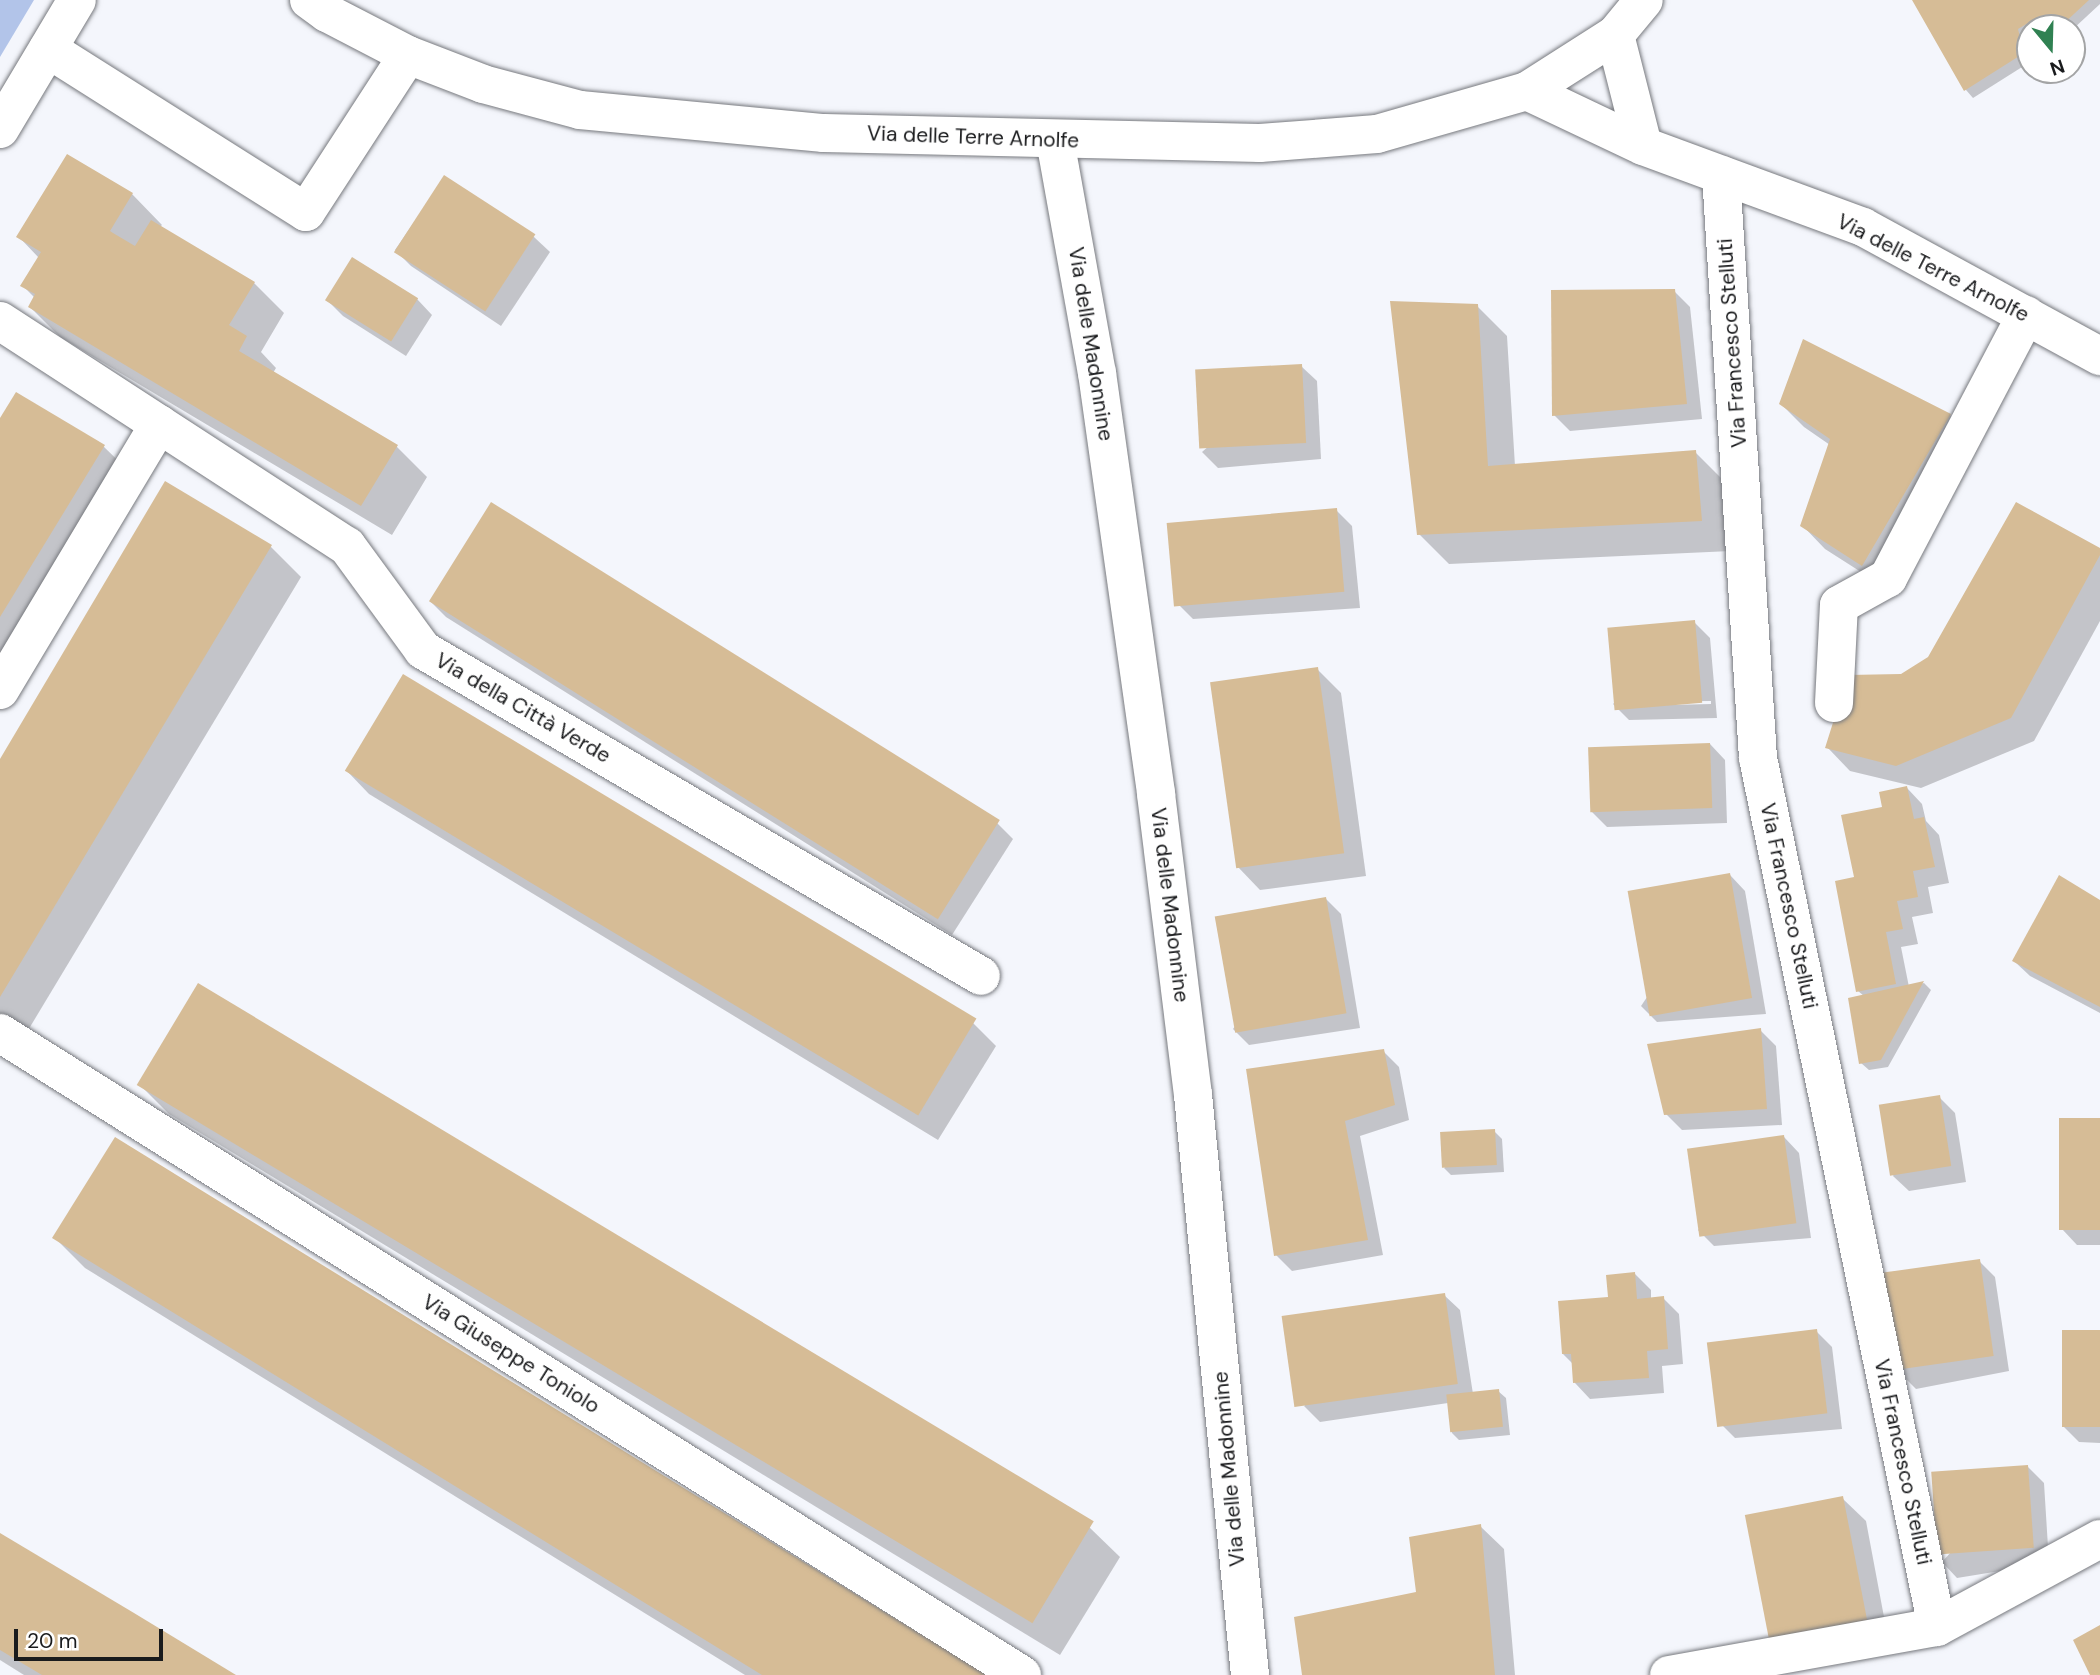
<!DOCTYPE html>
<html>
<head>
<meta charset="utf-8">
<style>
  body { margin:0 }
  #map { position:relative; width:2100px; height:1675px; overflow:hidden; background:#f4f6fc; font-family:"DM Sans",sans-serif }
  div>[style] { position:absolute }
  .green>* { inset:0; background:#b2c4e9 }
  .shadow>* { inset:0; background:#0003 }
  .building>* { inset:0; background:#d6bc96; transform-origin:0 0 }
  .roads { filter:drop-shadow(0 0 2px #77797e) drop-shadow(0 0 2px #77797e) }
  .minor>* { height:38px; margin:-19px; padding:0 19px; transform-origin:19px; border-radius:19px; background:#fff }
  .tertiary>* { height:38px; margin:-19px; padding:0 19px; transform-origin:19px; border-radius:19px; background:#fff }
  span { translate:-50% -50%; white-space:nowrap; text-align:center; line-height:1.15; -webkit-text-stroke:5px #fff; paint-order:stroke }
  .street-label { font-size:21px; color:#1a1b1d }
  .north { position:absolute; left:2016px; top:14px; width:70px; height:70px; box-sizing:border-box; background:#fff; border:2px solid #a3a4a5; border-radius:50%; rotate:161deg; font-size:19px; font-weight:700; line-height:28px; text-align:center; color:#1a1b1d }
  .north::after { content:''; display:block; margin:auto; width:24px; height:32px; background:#308152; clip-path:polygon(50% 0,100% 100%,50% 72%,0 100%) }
  .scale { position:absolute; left:14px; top:1629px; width:149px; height:32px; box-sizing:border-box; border:4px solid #1a1b1d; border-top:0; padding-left:9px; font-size:21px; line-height:24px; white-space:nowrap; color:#1a1b1d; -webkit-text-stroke:5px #fff; paint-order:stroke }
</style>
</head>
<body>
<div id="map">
  <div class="green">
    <div style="clip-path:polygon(0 0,34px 0,0 57px)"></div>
  </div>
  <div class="shadow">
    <div style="clip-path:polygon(1914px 0,2100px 0,2100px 4px,2072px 30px,2048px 22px,2039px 28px,2030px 28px,2030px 34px,2025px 37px,2030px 62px,1973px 98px,1966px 90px)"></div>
    <div style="clip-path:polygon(445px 177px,534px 237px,550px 252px,501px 326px,411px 266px,395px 250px)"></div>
    <div style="clip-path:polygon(132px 194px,162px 225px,160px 227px,254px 283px,284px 313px,261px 352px,276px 368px,273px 373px,397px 447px,427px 477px,392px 535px,60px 337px,30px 307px,35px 298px,22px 285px,39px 258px,19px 237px)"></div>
    <div style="clip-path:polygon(1674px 291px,1690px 307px,1702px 419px,1570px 431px,1554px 415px)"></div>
    <div style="clip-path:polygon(417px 299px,432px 315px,406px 356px,343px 316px,327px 300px)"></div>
    <div style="clip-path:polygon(1477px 306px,1507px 336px,1515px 466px,1695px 452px,1725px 482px,1731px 551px,1449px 564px,1419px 534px)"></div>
    <div style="clip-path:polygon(1301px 366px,1317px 381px,1321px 459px,1218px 468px,1202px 452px)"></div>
    <div style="clip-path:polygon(1781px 404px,1950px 415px,1973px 438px,1886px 588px,1825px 549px,1802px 525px,1830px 445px,1804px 427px)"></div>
    <div style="clip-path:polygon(0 422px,103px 446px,134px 476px,0 696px)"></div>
    <div style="clip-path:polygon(166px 483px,271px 547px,301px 577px,27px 1032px,0 1016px,0 762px)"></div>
    <div style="clip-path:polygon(1336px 510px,1352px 526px,1360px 608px,1193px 619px,1177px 603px)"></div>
    <div style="clip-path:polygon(2100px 550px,2100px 621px,2034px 741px,1921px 788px,1850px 771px,1827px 747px,1901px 675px)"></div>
    <div style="clip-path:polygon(430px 601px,997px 823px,1013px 839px,952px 935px,446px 617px)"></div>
    <div style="clip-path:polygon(evenodd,1694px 622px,1710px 638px,1717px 718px,1629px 720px,1613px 704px,1694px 622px,1711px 701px,1711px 704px,1626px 706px,1626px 702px,1711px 701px)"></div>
    <div style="clip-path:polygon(1317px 669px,1341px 693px,1366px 876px,1260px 890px,1237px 866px)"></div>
    <div style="clip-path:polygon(1710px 744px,1725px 760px,1727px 823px,1607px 827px,1591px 811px)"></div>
    <div style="clip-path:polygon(346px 770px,973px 1023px,996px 1046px,938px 1140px,369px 794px)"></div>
    <div style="clip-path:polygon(1907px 788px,1922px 804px,1926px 821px,1939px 835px,1949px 883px,1928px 887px,1933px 913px,1912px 917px,1918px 944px,1901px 947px,1909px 987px,1924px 983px,1931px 990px,1888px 1067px,1869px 1070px,1861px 1063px,1864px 996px,1858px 991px,1856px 878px,1884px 809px)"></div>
    <div style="clip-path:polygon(1730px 875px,1745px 891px,1766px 1014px,1657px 1022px,1641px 1006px)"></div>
    <div style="clip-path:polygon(1326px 899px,1341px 914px,1360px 1028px,1249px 1045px,1233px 1029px)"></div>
    <div style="clip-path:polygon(2100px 902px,2100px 1013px,2030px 976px,2014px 961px)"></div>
    <div style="clip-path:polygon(1760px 1030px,1776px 1046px,1782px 1125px,1682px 1130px,1666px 1114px)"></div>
    <div style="clip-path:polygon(1383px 1051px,1399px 1067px,1409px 1120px,1360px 1136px,1383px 1255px,1292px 1271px,1276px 1255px,1248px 1070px)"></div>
    <div style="clip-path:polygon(138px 1083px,1089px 1527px,1120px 1557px,1060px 1655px,169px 1114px)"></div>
    <div style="clip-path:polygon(1939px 1097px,1955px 1113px,1966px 1182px,1909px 1191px,1893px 1176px)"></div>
    <div style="clip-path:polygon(2100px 1120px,2100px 1245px,2077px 1245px,2062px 1229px)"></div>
    <div style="clip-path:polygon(1494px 1131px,1502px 1139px,1504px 1172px,1451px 1175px,1444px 1168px)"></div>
    <div style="clip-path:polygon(1784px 1137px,1799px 1153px,1811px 1238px,1714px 1246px,1698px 1230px)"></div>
    <div style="clip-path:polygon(55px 1238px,983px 1675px,745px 1675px,85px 1268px)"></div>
    <div style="clip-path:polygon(1979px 1261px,1995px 1277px,2009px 1371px,1916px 1389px,1900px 1373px)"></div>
    <div style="clip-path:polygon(1635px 1274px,1651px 1290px,1651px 1299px,1663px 1298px,1679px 1314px,1683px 1364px,1662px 1366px,1664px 1393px,1590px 1399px,1575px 1383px,1573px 1364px,1563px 1354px)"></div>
    <div style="clip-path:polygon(1444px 1295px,1460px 1310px,1473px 1394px,1498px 1391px,1506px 1398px,1510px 1435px,1459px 1440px,1452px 1433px,1448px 1403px,1320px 1422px,1304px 1406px)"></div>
    <div style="clip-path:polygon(1816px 1331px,1832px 1347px,1842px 1429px,1735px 1438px,1719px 1422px)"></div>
    <div style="clip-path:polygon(2100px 1332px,2100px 1443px,2079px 1442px,2063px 1426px)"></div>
    <div style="clip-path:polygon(2028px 1467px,2044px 1483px,2049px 1563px,1957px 1578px,1942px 1562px)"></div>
    <div style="clip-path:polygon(1842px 1498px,1866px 1521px,1890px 1649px,1794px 1664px)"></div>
    <div style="clip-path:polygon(1480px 1526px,1504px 1549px,1515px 1675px,1303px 1675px,1418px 1593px)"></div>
    <div style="clip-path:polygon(0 1535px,233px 1675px,24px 1675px,0 1660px)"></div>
  </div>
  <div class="building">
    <div style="clip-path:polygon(1912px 0,2089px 0,2061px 26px,2040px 16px,2018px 29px,2024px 53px,1964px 91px)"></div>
    <div style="clip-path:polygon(67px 154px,133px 193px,110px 231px,113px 233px,135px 246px,151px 220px,255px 282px,229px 325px,247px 336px,239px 351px,398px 445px,361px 506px,28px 307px,35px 294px,20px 286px,41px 252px,16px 237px)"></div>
    <div style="left:444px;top:175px;width:109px;height:92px;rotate:33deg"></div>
    <div style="left:352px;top:257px;width:78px;height:51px;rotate:32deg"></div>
    <div style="clip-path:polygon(1675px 289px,1687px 404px,1552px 416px,1551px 290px)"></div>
    <div style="clip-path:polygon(1390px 301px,1478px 304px,1488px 466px,1696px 450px,1702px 521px,1417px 535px)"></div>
    <div style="clip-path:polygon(1803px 339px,1951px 414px,1862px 566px,1800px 526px,1830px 439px,1779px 404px)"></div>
    <div style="left:1302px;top:364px;width:79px;height:107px;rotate:87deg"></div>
    <div style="clip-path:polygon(16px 392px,105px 445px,0 617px,0 418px)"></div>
    <div style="clip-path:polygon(165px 481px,272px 545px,0 997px,0 759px)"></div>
    <div style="left:491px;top:502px;width:600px;height:117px;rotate:32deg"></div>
    <div style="clip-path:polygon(2016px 502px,2100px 548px,2100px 555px,2011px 718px,1896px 766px,1825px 748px,1848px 675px,1901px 674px,1928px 657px)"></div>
    <div style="left:1337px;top:508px;width:84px;height:171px;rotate:85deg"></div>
    <div style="left:1695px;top:620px;width:83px;height:88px;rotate:85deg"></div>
    <div style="left:1318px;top:667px;width:188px;height:109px;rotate:82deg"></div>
    <div style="left:403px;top:674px;width:669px;height:113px;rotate:31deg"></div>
    <div style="left:1710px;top:743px;width:65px;height:122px;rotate:88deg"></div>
    <div style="clip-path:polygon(1907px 786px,1914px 819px,1924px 817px,1935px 867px,1913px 871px,1918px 897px,1897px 901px,1903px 929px,1886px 932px,1896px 984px,1856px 992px,1835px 881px,1854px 877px,1841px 815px,1882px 807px,1879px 792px)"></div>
    <div style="left:1730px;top:873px;width:127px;height:104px;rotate:80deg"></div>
    <div style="clip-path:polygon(2059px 875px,2100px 900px,2100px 1007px,2012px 961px)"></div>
    <div style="left:1326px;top:897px;width:118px;height:113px;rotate:80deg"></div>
    <div style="clip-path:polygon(1924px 981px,1881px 1060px,1859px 1064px,1848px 998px)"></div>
    <div style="left:198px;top:983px;width:1045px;height:119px;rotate:31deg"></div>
    <div style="clip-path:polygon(1761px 1028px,1767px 1109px,1664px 1115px,1647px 1044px)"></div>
    <div style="clip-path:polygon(1384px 1049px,1395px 1105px,1345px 1121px,1368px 1240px,1274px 1256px,1246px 1069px)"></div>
    <div style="left:1940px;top:1095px;width:72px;height:62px;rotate:81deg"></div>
    <div style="left:2100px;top:1118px;width:112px;height:41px;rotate:90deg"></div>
    <div style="left:1495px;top:1129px;width:36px;height:55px;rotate:87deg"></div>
    <div style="left:1784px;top:1135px;width:89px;height:98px;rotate:82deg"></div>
    <div style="clip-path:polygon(115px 1137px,987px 1675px,762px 1675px,52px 1238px)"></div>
    <div style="left:1980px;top:1259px;width:98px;height:105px;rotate:82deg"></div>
    <div style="clip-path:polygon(1635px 1272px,1637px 1299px,1664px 1296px,1668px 1349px,1647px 1351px,1649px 1378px,1573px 1383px,1571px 1354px,1562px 1354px,1558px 1301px,1608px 1297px,1606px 1275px)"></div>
    <div style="left:1445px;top:1293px;width:92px;height:165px;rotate:82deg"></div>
    <div style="left:1817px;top:1329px;width:85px;height:111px;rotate:83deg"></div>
    <div style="left:2062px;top:1330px;width:38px;height:97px"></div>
    <div style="left:1499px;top:1389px;width:38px;height:53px;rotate:84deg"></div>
    <div style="left:2028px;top:1465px;width:83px;height:97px;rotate:86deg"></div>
    <div style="left:1843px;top:1496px;width:132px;height:100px;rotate:79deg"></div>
    <div style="clip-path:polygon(1481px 1524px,1495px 1675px,1302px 1675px,1294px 1617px,1416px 1592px,1409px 1537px)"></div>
    <div style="clip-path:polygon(0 1533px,134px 1613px,236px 1675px,42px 1675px,0 1650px)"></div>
    <div style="clip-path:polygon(2100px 1625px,2100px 1675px,2090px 1675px,2073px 1640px)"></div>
  </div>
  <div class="roads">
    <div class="minor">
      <div style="left:1615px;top:35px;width:114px;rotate:75.8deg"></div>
      <div style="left:48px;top:49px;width:305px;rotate:32.3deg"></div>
      <div style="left:306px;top:212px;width:187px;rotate:-57deg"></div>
      <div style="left:1527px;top:91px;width:128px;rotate:25.4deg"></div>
      <div style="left:1643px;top:146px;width:234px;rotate:20.2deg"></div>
      <div style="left:1863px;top:227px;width:270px;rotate:28.6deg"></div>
      <div style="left:0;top:129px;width:150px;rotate:-59.2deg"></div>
      <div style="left:1055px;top:140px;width:237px;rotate:79.8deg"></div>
      <div style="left:1097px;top:373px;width:425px;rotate:82deg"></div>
      <div style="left:1156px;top:794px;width:303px;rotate:83deg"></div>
      <div style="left:1193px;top:1095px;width:583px;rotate:84.39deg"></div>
      <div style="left:1721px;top:175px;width:584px;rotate:86.37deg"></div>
      <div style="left:1758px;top:758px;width:887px;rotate:78.36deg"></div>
      <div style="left:0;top:321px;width:414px;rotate:33deg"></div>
      <div style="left:347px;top:546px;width:129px;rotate:53.8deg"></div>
      <div style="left:423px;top:650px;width:646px;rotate:30.29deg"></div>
      <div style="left:0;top:690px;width:310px;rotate:-59.1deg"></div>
      <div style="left:1834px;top:703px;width:98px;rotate:-87.1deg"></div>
      <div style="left:1839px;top:605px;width:56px;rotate:-28.9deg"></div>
      <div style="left:1888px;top:578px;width:297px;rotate:-62.3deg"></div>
      <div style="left:0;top:1033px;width:1207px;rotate:32.14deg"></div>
      <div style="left:1669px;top:1675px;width:272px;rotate:-10.2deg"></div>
      <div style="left:1937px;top:1627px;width:185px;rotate:-28.4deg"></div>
    </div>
    <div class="tertiary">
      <div style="left:309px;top:0;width:22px;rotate:36deg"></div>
      <div style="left:327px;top:13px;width:91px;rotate:27.4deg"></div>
      <div style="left:408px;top:55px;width:80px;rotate:21.1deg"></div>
      <div style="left:483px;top:84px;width:100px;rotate:15deg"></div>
      <div style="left:580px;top:110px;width:245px;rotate:5.4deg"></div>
      <div style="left:824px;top:133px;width:436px;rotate:1.3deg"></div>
      <div style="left:1260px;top:143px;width:117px;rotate:-4.4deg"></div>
      <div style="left:1377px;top:134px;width:156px;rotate:-16deg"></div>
      <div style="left:1527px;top:91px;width:104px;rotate:-32.5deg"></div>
      <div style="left:1615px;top:35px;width:45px;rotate:-50.4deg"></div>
    </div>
  </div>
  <div class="street-label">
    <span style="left:973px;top:137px;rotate:2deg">Via delle Terre Arnolfe</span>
    <span style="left:1933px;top:268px;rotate:27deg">Via delle Terre Arnolfe</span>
    <span style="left:1732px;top:343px;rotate:-94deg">Via Francesco Stelluti</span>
    <span style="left:1091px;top:344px;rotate:81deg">Via delle Madonnine</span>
    <span style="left:523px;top:708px;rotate:30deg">Via della Città Verde</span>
    <span style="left:1170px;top:905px;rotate:83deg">Via delle Madonnine</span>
    <span style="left:1789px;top:906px;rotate:78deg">Via Francesco Stelluti</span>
    <span style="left:511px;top:1354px;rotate:32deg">Via Giuseppe Toniolo</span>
    <span style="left:1903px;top:1462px;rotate:78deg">Via Francesco Stelluti</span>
    <span style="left:1229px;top:1469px;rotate:-95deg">Via delle Madonnine</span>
  </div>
  <div class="north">N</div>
  <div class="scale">20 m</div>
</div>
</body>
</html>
